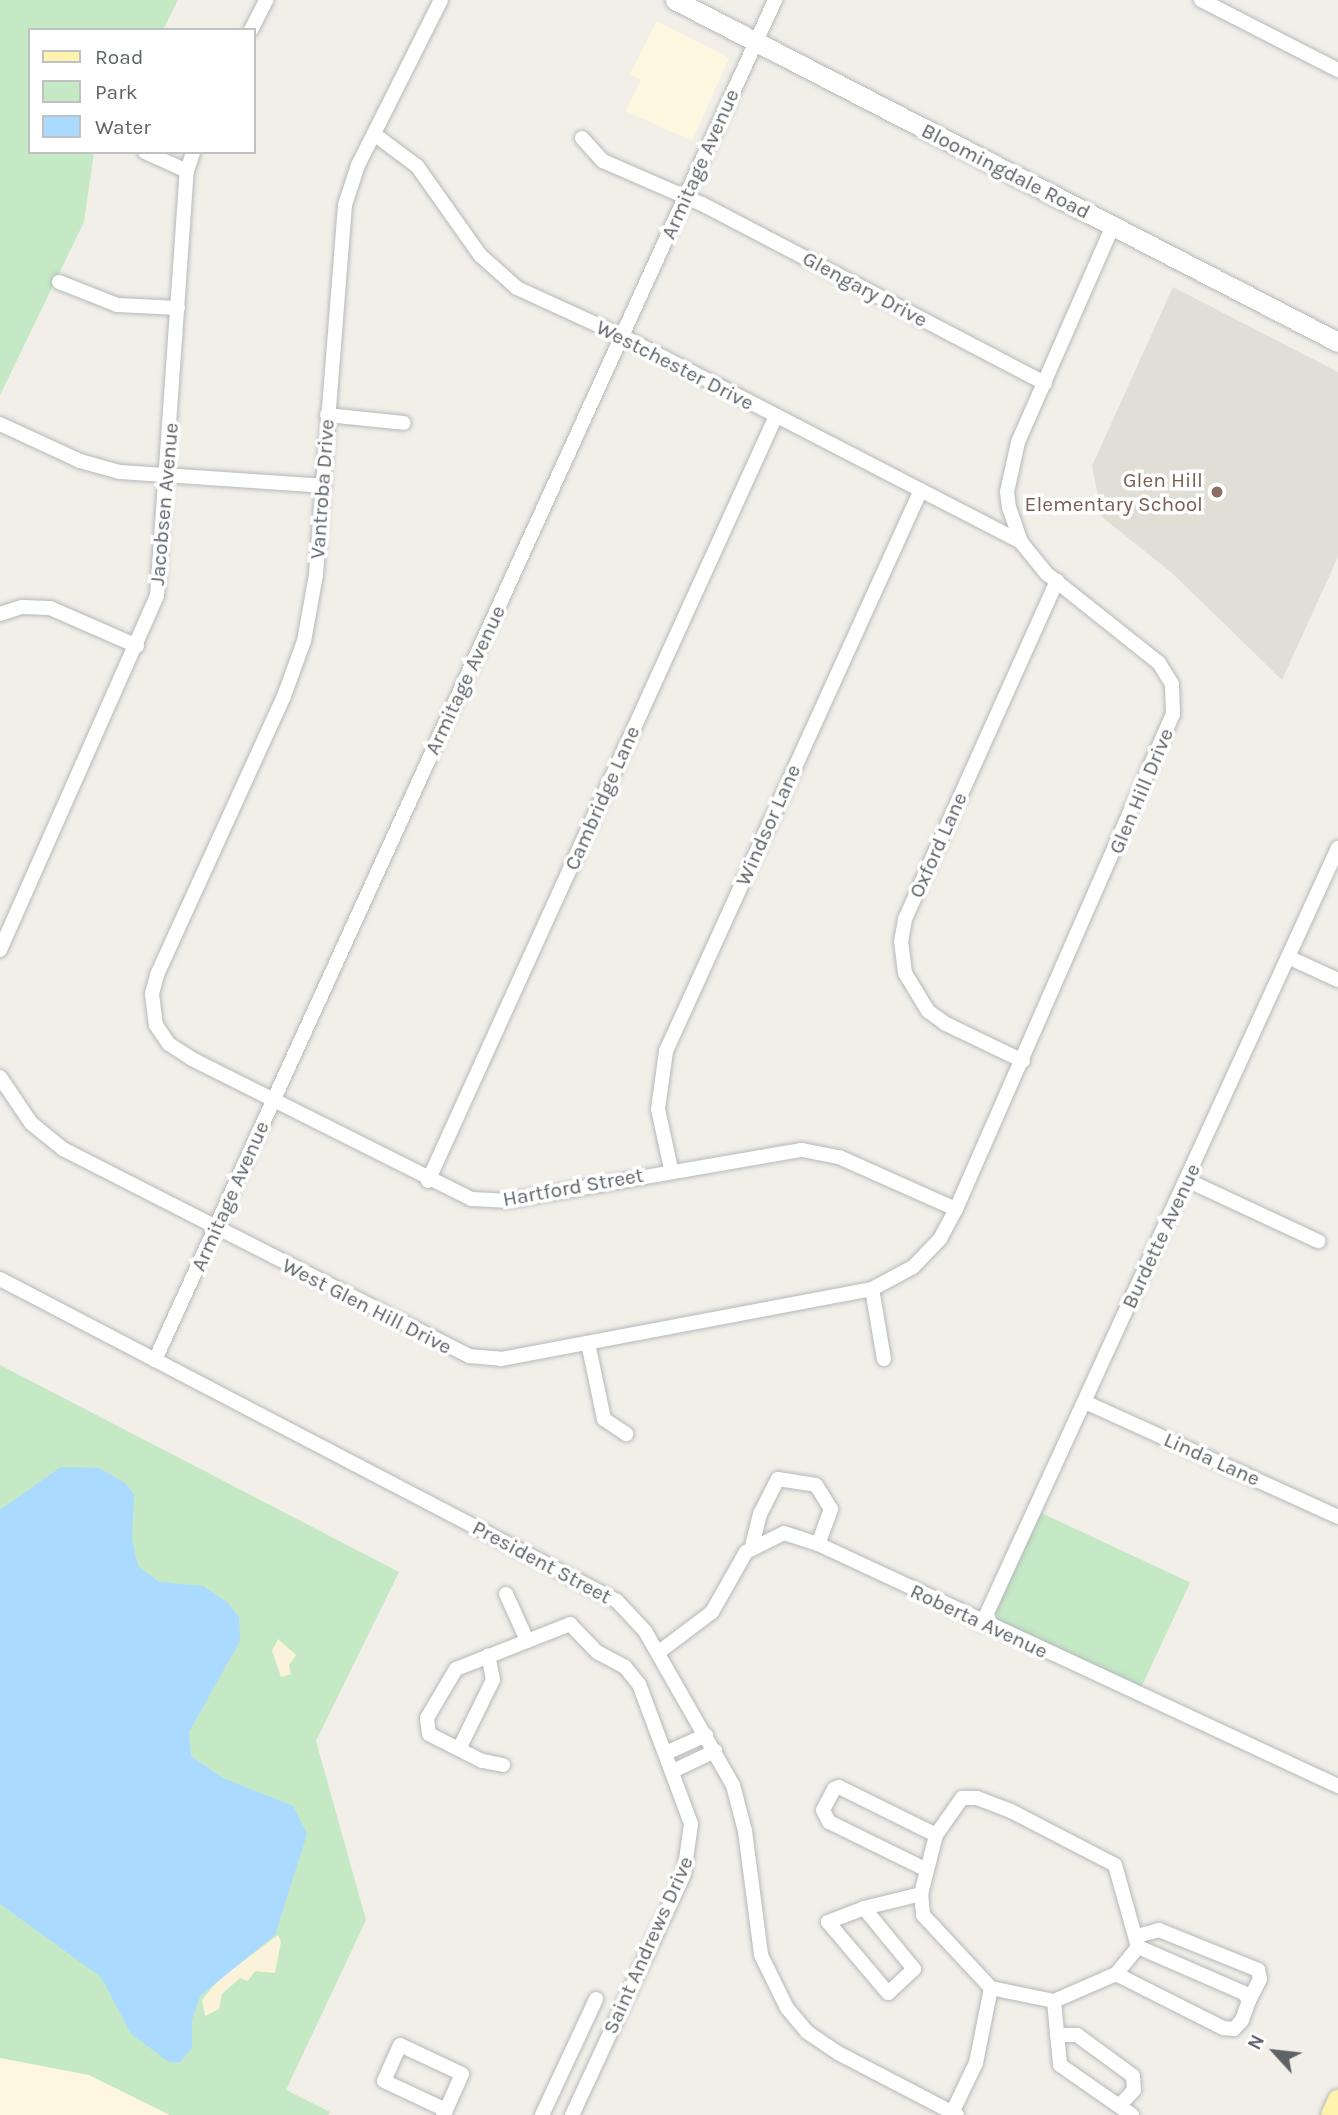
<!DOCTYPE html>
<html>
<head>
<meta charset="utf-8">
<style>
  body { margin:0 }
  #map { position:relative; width:1338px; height:2115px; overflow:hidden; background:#f1efe8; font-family:Karla,sans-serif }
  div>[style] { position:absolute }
  .commercial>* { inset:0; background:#fef7e0 }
  .education>* { inset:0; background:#e1ded6 }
  .green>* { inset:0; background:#c5e8c5; transform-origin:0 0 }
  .sand>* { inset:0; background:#fbf3d9 }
  .water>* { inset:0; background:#aadaff }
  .roads { filter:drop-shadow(0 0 2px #b5b8bc) drop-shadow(0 0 2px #b5b8bc) }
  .minor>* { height:14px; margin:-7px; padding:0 7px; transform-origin:7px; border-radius:7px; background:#fff }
  .secondary>* { height:19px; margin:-9.5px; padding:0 9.5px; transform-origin:9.5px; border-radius:9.5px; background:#fff }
  .primary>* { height:21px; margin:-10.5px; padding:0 10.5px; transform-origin:10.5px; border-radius:10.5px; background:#fff2af }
  .dots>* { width:19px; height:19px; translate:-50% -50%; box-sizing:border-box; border:4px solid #fff; border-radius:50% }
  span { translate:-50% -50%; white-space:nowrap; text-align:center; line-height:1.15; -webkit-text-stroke:7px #fff; paint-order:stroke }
  .street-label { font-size:21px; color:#5f6368 }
  .education-label { font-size:21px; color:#785e54 }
  .right { translate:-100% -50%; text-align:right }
  .legend { position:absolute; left:28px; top:28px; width:228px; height:126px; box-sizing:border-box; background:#fff; border:2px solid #bfc1c3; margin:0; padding:9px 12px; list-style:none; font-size:21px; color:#5f6368 }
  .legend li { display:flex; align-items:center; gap:14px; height:35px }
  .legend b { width:35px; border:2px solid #bfc1c3 }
  .north { position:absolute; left:1240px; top:2017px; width:70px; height:70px; -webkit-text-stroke:5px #fff; paint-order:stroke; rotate:297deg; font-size:19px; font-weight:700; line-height:28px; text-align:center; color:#5f6368 }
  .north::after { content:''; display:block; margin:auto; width:24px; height:32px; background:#5f6368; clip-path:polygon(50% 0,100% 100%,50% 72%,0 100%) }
</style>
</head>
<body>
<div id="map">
  <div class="commercial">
    <div style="clip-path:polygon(657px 21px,729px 58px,692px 141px,626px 111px,641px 80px,630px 74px)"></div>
    <div style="clip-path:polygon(7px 2056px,89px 2075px,170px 2115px,0 2115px,0 2058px)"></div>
  </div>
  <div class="education">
    <div style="clip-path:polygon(1173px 287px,1338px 372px,1338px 557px,1282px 680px,1172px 573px,1102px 517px,1092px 466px)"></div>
  </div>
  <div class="green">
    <div style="clip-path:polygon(0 0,178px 0,163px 30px,30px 30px,30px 152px,94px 152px,84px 222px,0 395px)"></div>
    <div style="clip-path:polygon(0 1365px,399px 1572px,316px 1741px,366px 1920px,286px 2090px,330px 2112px,328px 2115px,170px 2115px,89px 2075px,0 2058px)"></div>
    <div style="left:1037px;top:1511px;width:169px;height:122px;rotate:25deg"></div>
  </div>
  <div class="sand">
    <div style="clip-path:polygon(278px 1639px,296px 1655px,289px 1665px,291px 1674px,281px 1677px,272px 1651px)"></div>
    <div style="clip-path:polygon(278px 1935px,281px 1942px,275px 1973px,255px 1971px,248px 1981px,240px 1978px,222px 1994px,219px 2009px,205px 2016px,202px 2000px,219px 1979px)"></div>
  </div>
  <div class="water">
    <div style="clip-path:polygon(61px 1467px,99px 1468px,125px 1483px,134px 1494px,132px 1540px,138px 1566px,159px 1582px,203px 1586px,228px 1603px,239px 1617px,240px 1641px,189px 1732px,191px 1756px,223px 1778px,293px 1806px,307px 1834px,275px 1935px,200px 1996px,192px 2020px,192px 2048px,179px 2063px,169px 2062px,131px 2034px,101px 1977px,0 1904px,0 1510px)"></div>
  </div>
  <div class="roads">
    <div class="minor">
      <div style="left:441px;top:0;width:185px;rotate:116.7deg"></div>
      <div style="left:358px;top:165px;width:42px;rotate:108deg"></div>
      <div style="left:345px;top:205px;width:371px;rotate:94.5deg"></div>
      <div style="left:316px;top:575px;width:67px;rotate:100.3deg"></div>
      <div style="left:304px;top:641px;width:59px;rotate:110deg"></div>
      <div style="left:284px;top:696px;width:307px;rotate:114.5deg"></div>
      <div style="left:157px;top:975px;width:20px;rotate:105deg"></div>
      <div style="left:152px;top:994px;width:31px;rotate:83deg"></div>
      <div style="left:156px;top:1025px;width:23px;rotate:56deg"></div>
      <div style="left:169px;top:1044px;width:27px;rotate:33deg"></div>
      <div style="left:192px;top:1059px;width:313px;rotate:26.6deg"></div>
      <div style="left:472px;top:1199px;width:34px;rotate:3deg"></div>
      <div style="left:506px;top:1201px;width:300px;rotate:-9.8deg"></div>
      <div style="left:802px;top:1150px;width:38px;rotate:11deg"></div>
      <div style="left:839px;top:1157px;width:128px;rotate:24deg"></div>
      <div style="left:1201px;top:0;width:154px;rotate:27.1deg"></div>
      <div style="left:251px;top:30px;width:34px;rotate:-63deg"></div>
      <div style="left:374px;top:134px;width:54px;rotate:36.7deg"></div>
      <div style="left:417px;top:166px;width:109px;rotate:54.7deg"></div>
      <div style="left:480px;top:255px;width:50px;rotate:41.7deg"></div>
      <div style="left:517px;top:288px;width:115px;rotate:24.6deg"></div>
      <div style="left:622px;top:336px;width:449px;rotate:27.3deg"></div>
      <div style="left:582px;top:138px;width:31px;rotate:48deg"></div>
      <div style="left:603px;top:161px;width:108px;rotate:23.5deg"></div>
      <div style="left:702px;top:204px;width:387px;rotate:27.6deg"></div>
      <div style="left:145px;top:152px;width:46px;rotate:24.3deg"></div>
      <div style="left:59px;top:282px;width:62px;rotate:21.6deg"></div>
      <div style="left:117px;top:305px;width:61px;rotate:2.8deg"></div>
      <div style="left:327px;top:415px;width:77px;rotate:5.9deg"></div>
      <div style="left:0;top:424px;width:88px;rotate:24.8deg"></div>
      <div style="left:80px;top:461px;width:41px;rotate:15.4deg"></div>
      <div style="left:120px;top:472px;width:203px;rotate:3.9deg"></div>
      <div style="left:0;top:614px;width:23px;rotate:-18deg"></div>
      <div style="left:22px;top:607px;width:28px;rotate:2deg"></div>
      <div style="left:50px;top:608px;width:95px;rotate:23.6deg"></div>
      <div style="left:0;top:950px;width:387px;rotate:-66.1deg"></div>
      <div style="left:157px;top:596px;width:426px;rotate:-86deg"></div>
      <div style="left:187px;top:171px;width:20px;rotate:-72deg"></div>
      <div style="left:1288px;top:957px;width:55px;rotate:24.7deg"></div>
      <div style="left:1023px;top:1061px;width:85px;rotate:-154.3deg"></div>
      <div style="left:946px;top:1024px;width:22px;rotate:-144deg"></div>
      <div style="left:928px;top:1011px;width:44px;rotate:-121.2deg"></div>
      <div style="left:905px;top:973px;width:31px;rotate:-97deg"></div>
      <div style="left:901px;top:942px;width:23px;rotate:-80deg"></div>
      <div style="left:905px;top:919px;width:371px;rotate:-65.8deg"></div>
      <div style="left:0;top:1077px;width:55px;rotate:56deg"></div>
      <div style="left:31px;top:1123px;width:41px;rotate:39.1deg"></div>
      <div style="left:63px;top:1149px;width:456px;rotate:27deg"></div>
      <div style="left:469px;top:1356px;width:32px;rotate:5deg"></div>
      <div style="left:501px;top:1359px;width:378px;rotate:-10.7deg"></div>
      <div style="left:872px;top:1289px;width:47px;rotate:-28.2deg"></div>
      <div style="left:913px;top:1267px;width:39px;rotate:-46deg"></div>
      <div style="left:940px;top:1239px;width:34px;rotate:-62deg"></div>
      <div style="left:956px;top:1209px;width:540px;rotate:-66.33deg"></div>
      <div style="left:1173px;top:714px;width:30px;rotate:-92deg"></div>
      <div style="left:1172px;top:684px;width:25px;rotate:-122deg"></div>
      <div style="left:1159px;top:663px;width:144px;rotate:-141.5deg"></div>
      <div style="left:1046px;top:573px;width:40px;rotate:-129deg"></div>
      <div style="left:1021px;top:542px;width:36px;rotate:-109deg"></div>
      <div style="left:1009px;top:508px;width:16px;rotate:-97deg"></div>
      <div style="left:1007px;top:492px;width:51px;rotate:-77.6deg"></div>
      <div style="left:1018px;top:442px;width:236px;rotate:-66.3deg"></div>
      <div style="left:671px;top:1169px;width:61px;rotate:-102.2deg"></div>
      <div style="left:658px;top:1109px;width:59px;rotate:-82.1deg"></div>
      <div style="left:666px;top:1051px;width:616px;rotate:-65.56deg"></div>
      <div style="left:1187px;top:1180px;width:145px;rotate:25deg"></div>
      <div style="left:428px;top:1181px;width:840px;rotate:-65.54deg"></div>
      <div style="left:0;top:1279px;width:696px;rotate:27.56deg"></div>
      <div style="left:617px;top:1601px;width:41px;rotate:47deg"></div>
      <div style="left:645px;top:1631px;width:177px;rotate:60.3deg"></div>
      <div style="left:733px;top:1785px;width:48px;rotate:75.4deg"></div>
      <div style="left:745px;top:1831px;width:125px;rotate:82.6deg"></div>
      <div style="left:761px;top:1955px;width:59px;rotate:63.9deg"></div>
      <div style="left:787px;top:2008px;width:31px;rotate:50deg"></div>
      <div style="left:807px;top:2032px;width:37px;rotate:34deg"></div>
      <div style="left:838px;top:2053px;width:134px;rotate:27.5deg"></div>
      <div style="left:872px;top:1289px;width:71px;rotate:80.3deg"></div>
      <div style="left:588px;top:1343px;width:78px;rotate:78.1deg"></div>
      <div style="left:604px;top:1419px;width:27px;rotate:34deg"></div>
      <div style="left:155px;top:1360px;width:1495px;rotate:-65.49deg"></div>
      <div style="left:1085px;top:1402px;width:278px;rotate:24.4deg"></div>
      <div style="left:752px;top:1546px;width:33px;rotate:-76deg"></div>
      <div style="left:760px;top:1514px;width:39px;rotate:-63deg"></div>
      <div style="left:778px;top:1479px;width:38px;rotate:9deg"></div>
      <div style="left:816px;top:1485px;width:28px;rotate:58deg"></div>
      <div style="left:831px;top:1509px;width:37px;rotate:110deg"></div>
      <div style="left:506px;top:1594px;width:51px;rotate:65.5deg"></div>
      <div style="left:982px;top:1624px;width:854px;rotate:-65.36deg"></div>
      <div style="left:659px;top:1652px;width:66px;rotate:-37deg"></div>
      <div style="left:712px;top:1612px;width:69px;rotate:-60.5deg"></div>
      <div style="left:746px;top:1552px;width:42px;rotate:-26.6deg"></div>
      <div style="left:784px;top:1533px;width:36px;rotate:18deg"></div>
      <div style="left:818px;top:1544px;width:574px;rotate:24.96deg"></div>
      <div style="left:459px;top:1749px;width:77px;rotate:-63.8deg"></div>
      <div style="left:493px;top:1680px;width:25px;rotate:-101deg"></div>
      <div style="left:666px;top:1753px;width:44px;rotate:-24.2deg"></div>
      <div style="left:503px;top:1765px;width:21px;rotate:-169deg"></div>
      <div style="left:482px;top:1761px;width:59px;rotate:-153deg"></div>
      <div style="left:429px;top:1734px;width:16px;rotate:-97deg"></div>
      <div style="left:427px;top:1718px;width:57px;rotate:-59.4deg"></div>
      <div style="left:456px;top:1669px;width:123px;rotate:-21.5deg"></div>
      <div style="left:570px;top:1624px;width:39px;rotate:46deg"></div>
      <div style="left:597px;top:1652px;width:32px;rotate:28deg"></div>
      <div style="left:625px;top:1667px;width:22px;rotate:51deg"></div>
      <div style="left:639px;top:1684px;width:149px;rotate:69.6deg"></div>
      <div style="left:691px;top:1824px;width:50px;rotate:98deg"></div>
      <div style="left:684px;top:1874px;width:266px;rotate:114.9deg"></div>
      <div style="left:673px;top:1771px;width:47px;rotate:-25.5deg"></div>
      <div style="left:962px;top:1798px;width:15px"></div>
      <div style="left:977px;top:1798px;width:36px;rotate:21deg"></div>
      <div style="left:1011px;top:1811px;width:117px;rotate:27.4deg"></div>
      <div style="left:1115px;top:1865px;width:85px;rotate:74.3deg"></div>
      <div style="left:1138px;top:1947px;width:35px;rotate:129deg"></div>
      <div style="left:1116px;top:1974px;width:68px;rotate:156.5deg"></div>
      <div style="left:1054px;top:2001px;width:64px;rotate:-168.3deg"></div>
      <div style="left:991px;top:1988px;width:100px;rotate:-133deg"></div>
      <div style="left:923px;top:1915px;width:21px;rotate:-95deg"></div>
      <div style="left:921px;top:1894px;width:61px;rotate:-75.7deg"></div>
      <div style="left:936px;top:1835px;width:45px;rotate:-54.9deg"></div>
      <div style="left:927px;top:1870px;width:109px;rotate:-153.9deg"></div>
      <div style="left:829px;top:1822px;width:13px;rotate:-117deg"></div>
      <div style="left:823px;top:1810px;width:24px;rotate:-62deg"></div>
      <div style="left:834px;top:1789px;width:5px;rotate:-22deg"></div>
      <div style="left:839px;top:1787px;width:108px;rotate:26.3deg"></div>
      <div style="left:864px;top:1908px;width:79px;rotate:50.7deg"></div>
      <div style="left:914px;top:1969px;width:35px;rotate:137deg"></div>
      <div style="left:888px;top:1993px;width:93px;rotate:-130.2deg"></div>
      <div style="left:828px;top:1922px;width:39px;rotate:-21deg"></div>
      <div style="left:864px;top:1908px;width:59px;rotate:-13.8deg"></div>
      <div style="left:1137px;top:1936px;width:23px;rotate:-15deg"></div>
      <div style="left:1159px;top:1930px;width:107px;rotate:22deg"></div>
      <div style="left:1258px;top:1970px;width:9px;rotate:77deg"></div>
      <div style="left:1260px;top:1979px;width:25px;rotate:117deg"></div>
      <div style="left:1116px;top:1974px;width:120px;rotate:26.8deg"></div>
      <div style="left:1223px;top:2028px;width:11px;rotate:5deg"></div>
      <div style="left:1234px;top:2029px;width:12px;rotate:-48deg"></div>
      <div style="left:1242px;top:2020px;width:20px;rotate:-70deg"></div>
      <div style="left:1249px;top:2001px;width:9px;rotate:-122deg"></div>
      <div style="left:1244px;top:1993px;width:116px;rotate:-156.5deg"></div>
      <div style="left:1054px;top:2001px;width:64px;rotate:84.6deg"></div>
      <div style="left:1060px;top:2065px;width:88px;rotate:34.8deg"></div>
      <div style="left:1057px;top:2035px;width:20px"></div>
      <div style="left:1077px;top:2035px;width:69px;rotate:36.2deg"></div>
      <div style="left:1133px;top:2076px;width:14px;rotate:86deg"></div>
      <div style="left:1134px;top:2090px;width:21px;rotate:133deg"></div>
      <div style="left:952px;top:2113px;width:55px;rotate:-64.4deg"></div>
      <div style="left:976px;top:2063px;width:76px;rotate:-78.7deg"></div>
      <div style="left:443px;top:2115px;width:6px;rotate:-59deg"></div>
      <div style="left:446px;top:2110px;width:39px;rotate:-66deg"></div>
      <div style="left:462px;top:2074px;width:68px;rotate:-154.9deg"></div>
      <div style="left:400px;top:2045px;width:39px;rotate:114deg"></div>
      <div style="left:384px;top:2081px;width:68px;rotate:25.1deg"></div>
      <div style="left:542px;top:2115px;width:128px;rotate:-65deg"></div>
    </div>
    <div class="secondary">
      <div style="left:675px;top:0;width:746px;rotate:27.29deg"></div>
    </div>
    <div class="primary">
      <div style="left:1331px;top:2115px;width:17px;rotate:-66deg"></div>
    </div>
  </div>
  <div class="dots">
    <div style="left:1217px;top:492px;background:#8d6e63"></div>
  </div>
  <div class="street-label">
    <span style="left:700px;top:164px;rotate:-66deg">Armitage Avenue</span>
    <span style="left:1006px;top:171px;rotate:27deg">Bloomingdale Road</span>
    <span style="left:865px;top:289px;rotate:28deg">Glengary Drive</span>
    <span style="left:675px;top:365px;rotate:27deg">Westchester Drive</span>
    <span style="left:322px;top:489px;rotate:-86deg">Vantroba Drive</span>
    <span style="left:164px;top:504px;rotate:-85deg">Jacobsen Avenue</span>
    <span style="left:465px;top:680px;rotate:-65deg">Armitage Avenue</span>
    <span style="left:1141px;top:791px;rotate:-67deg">Glen Hill Drive</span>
    <span style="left:602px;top:798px;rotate:-66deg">Cambridge Lane</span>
    <span style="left:768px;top:825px;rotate:-66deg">Windsor Lane</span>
    <span style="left:938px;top:845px;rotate:-66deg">Oxford Lane</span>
    <span style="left:573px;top:1187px;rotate:-10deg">Hartford Street</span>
    <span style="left:230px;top:1196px;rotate:-66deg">Armitage Avenue</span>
    <span style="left:1161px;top:1236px;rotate:-65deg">Burdette Avenue</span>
    <span style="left:367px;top:1306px;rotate:27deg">West Glen Hill Drive</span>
    <span style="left:1212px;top:1459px;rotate:24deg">Linda Lane</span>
    <span style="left:542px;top:1562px;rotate:28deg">President Street</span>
    <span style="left:979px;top:1621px;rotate:25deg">Roberta Avenue</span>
    <span style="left:648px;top:1945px;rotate:-66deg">Saint Andrews Drive</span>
  </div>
  <div class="education-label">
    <span class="right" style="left:1203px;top:492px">Glen Hill<br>Elementary School</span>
  </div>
  <ul class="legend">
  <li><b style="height:9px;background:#fff2af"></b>Road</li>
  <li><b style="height:19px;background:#c5e8c5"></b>Park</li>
  <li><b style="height:19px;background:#aadaff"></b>Water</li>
  </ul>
  <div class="north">N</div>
</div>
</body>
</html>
